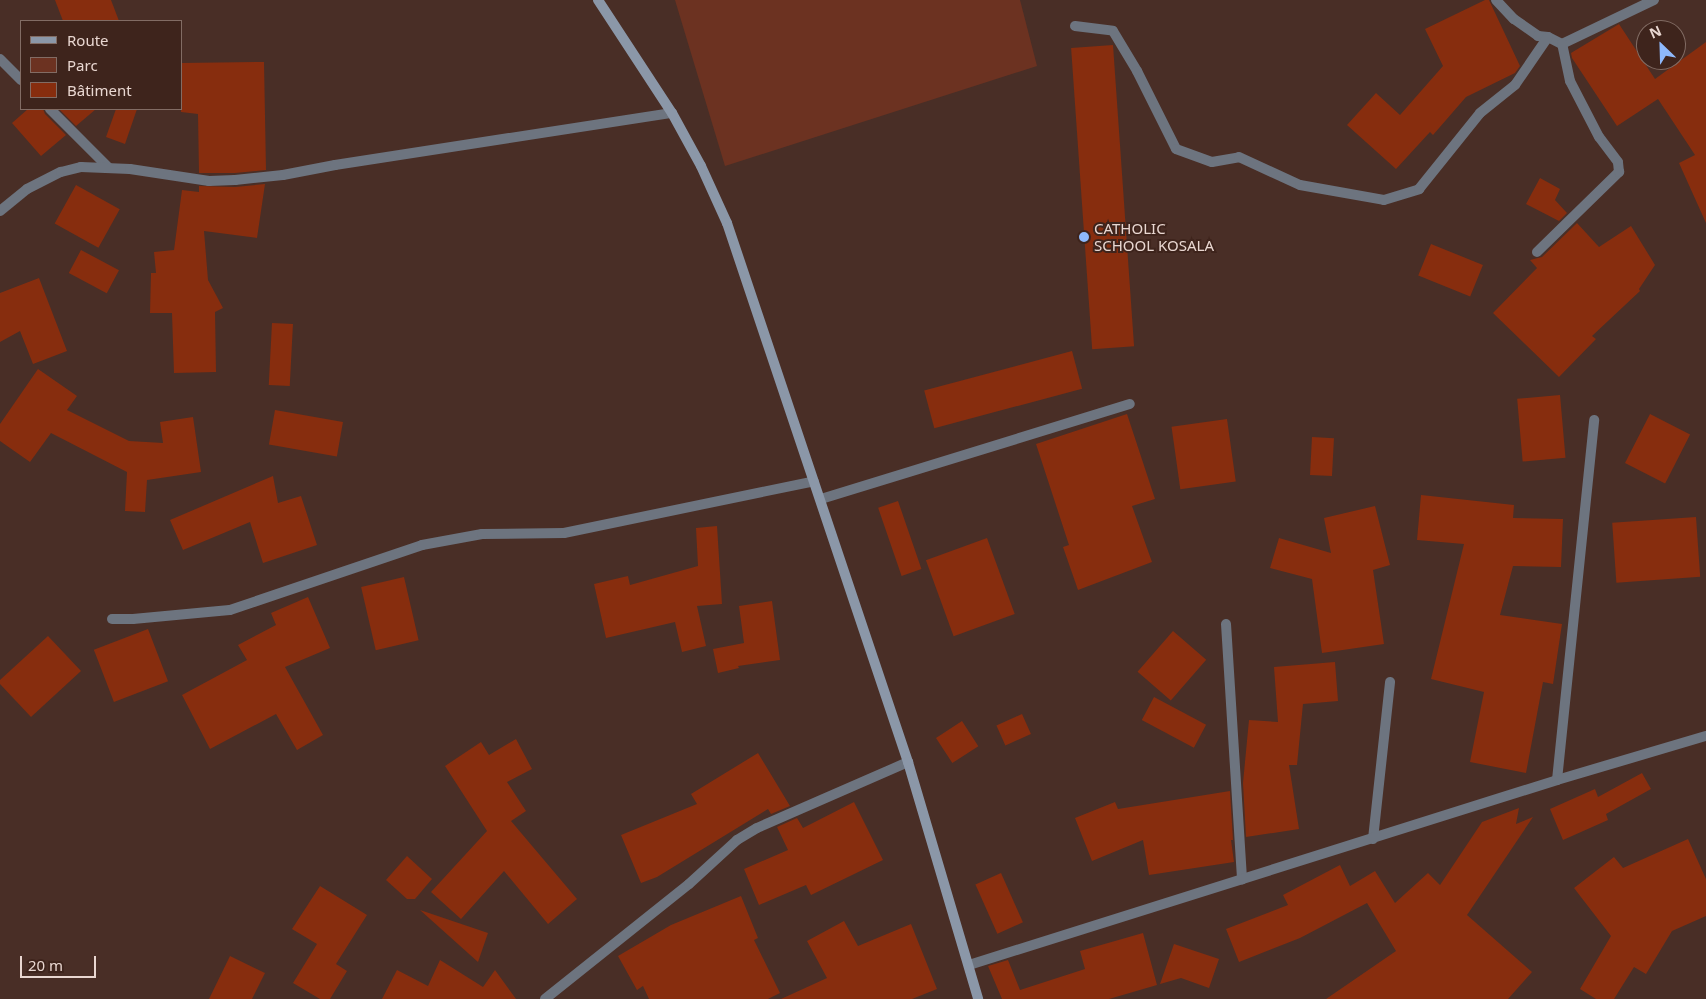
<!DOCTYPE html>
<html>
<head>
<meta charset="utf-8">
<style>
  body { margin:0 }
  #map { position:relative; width:1706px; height:999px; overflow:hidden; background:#492e26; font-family:"Noto Sans",sans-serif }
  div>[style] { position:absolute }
  .green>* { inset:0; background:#6c3221 }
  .building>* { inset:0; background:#872d0e; transform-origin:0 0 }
  .service>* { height:10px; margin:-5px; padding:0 5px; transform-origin:5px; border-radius:5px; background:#6d747f }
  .minor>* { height:10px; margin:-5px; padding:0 5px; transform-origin:5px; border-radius:5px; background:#6d747f }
  .secondary>* { height:10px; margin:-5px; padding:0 5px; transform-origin:5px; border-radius:5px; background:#8b97a8 }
  .dots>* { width:14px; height:14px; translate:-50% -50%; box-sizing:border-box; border:2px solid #3e241c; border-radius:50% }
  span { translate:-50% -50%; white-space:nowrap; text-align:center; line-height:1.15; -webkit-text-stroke:4px #3e241c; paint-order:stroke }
  .poi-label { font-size:15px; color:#e9d7d1 }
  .left { translate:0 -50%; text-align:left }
  .legend { position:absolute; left:20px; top:20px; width:162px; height:90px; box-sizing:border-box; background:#3e241c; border:1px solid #826c64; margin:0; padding:6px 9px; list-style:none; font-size:15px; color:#e9d7d1 }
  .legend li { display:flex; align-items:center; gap:10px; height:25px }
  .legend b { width:25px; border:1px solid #826c64 }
  .north { position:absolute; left:1636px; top:20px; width:50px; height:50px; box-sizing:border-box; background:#3e241c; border:1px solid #826c64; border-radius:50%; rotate:336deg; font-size:14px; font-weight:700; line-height:20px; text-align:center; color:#e9d7d1 }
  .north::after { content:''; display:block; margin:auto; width:18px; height:22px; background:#8eb9fc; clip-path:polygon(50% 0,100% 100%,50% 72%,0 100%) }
  .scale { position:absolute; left:20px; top:956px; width:76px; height:22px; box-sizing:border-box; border:2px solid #e9d7d1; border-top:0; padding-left:6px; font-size:15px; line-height:18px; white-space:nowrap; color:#e9d7d1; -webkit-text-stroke:4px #3e241c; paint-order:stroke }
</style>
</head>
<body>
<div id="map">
  <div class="green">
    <div style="clip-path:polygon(675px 0,1020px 0,1037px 66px,725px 166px)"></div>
  </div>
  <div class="building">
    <div style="clip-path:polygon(55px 0,111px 0,119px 21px,63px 21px)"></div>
    <div style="clip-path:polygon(1485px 0,1489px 0,1520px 66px,1515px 73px,1466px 97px,1433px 135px,1430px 132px,1396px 169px,1347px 125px,1376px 93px,1400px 115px,1443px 66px,1425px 29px)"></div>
    <div style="clip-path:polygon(1619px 24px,1655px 79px,1706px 42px,1706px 223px,1679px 163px,1695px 155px,1658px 99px,1617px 126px,1572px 58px,1571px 53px)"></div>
    <div style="left:1113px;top:45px;width:302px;height:42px;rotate:86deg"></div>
    <div style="clip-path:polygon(264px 62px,266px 170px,235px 173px,199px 173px,198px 114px,181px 112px,181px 63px)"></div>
    <div style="clip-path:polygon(28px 109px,43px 109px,45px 114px,66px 135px,41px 156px,12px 123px)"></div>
    <div style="clip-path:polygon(59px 109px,96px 109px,76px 126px)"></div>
    <div style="clip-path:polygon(116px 109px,137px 109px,125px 144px,106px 137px)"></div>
    <div style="clip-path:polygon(1540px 178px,1560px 189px,1555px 200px,1567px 213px,1559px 221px,1526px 204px)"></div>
    <div style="clip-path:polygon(265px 184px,257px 238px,204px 231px,208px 280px,223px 308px,215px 312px,216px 372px,174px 373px,172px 313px,150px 313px,151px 273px,156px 273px,154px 252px,174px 250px,182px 190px,199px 192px,199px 186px,235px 187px)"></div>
    <div style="left:76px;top:185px;width:50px;height:44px;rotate:29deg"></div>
    <div style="clip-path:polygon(1577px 223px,1599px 247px,1631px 226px,1655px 265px,1639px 289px,1640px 291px,1592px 336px,1596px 339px,1559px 377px,1493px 313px,1537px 268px,1530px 260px,1542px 257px)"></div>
    <div style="left:1431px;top:244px;width:56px;height:34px;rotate:22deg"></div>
    <div style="left:81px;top:250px;width:43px;height:26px;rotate:28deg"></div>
    <div style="clip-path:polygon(39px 278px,67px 351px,33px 364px,20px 331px,0 342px,0 293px)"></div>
    <div style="left:272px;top:323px;width:21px;height:62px;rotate:3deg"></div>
    <div style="left:1072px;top:351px;width:39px;height:153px;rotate:75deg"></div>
    <div style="clip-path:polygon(38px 369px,77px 396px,67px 410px,129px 441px,163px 443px,160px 422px,193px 417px,201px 472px,147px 480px,145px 512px,125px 511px,127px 472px,51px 433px,30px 462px,0 441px,0 424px)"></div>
    <div style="left:1560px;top:395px;width:63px;height:43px;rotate:85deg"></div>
    <div style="left:275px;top:410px;width:69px;height:35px;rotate:10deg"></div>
    <div style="clip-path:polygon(1127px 414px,1155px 499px,1132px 506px,1152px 562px,1078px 590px,1063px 547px,1069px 545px,1036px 444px)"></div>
    <div style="left:1650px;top:414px;width:45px;height:55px;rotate:27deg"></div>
    <div style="left:1227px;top:419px;width:63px;height:56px;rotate:82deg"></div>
    <div style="left:1312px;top:437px;width:22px;height:38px;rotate:3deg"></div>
    <div style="clip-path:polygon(273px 476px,278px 503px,301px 496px,317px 545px,263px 563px,250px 522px,183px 550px,170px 520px)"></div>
    <div style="clip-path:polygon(1421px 495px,1514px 505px,1513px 518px,1563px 519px,1561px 567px,1513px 566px,1500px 615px,1562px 624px,1553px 684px,1543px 682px,1526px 773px,1470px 762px,1484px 692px,1431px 679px,1464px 544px,1417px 540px)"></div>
    <div style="left:898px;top:501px;width:72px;height:21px;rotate:71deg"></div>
    <div style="clip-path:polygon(1375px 506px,1390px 565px,1373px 570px,1384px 644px,1322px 653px,1312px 579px,1270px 568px,1279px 538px,1331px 553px,1324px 518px)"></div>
    <div style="left:1696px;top:517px;width:60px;height:84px;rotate:86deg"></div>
    <div style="clip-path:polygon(717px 526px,722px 604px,697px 606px,706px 646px,682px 652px,675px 622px,606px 638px,594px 584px,628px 576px,630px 585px,698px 566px,696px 528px)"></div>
    <div style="left:987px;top:538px;width:81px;height:65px;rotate:70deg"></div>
    <div style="left:404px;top:577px;width:65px;height:44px;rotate:77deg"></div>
    <div style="clip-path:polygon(308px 597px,330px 648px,285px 667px,323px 735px,297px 750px,276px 714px,210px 749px,182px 695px,247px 660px,238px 645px,276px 625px,271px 613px)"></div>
    <div style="clip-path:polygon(772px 601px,780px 660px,738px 666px,739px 668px,718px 673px,713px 649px,744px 643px,739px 606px)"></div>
    <div style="left:148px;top:629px;width:56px;height:58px;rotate:69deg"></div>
    <div style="left:1173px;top:631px;width:44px;height:54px;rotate:41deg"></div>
    <div style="clip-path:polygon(48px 636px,81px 671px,31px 717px,0 684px,0 680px)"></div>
    <div style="clip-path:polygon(1335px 662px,1338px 701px,1303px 704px,1297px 765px,1289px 765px,1299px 829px,1246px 837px,1243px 783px,1249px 720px,1278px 722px,1274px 667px)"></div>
    <div style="left:1154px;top:697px;width:59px;height:26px;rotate:28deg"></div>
    <div style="left:1022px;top:714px;width:22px;height:28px;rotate:66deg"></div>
    <div style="left:962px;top:721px;width:30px;height:31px;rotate:57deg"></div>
    <div style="clip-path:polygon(516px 739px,532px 769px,507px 782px,526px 811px,511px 821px,577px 899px,548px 924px,504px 871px,461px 919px,431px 892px,487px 831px,445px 766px,481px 742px,489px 755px)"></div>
    <div style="clip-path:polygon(758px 753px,790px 806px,771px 814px,768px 809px,657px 877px,641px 883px,621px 835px,697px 804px,691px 794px)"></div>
    <div style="clip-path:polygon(1642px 773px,1651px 789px,1606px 814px,1608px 820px,1563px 840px,1550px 809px,1595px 789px,1598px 797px)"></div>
    <div style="clip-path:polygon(1230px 791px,1233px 840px,1231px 840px,1234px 862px,1149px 875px,1143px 840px,1092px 861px,1075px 818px,1115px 802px,1118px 809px)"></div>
    <div style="clip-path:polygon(854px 802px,883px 860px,811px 895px,806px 885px,759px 905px,744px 869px,788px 850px,777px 827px,797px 818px,803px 828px)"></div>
    <div style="clip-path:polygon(1519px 808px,1516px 824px,1533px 817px,1467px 915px,1532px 972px,1508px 999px,1326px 999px,1396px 951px,1367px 903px,1300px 938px,1239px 962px,1226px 929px,1288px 905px,1283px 895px,1340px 865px,1350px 886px,1375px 871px,1395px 903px,1428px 873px,1440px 885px,1482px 822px)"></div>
    <div style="clip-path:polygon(1688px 839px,1706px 879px,1706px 916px,1672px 931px,1646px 974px,1634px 967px,1614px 999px,1596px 999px,1580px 989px,1611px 936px,1574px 888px,1614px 857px,1623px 868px)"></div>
    <div style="clip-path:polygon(407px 856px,432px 879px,415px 899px,407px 899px,386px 880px)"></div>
    <div style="left:1001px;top:873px;width:54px;height:28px;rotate:66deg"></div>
    <div style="clip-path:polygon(320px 886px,367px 915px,336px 964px,347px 971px,330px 999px,320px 999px,293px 983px,317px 944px,292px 929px)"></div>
    <div style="clip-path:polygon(741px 896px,758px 938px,754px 940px,780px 993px,768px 999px,649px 999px,643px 986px,637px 990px,618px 956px,671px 925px)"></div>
    <div style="clip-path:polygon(420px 910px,488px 933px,478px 962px)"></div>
    <div style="clip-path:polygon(844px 921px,858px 946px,911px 924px,937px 989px,912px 999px,781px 999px,827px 978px,807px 941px)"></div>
    <div style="clip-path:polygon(1143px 933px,1157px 985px,1109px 999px,1002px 999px,988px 966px,1008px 960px,1020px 990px,1085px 969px,1080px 951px)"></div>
    <div style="clip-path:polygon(1174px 944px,1219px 959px,1209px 988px,1181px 978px,1160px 984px)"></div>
    <div style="clip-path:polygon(230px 956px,265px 973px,252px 999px,209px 999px)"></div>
    <div style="clip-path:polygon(440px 960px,483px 987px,495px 970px,516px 999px,382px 999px,397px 970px,428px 986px)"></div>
  </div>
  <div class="service">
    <div style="left:1226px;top:624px;width:256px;rotate:86.4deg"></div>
    <div style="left:1557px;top:780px;width:362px;rotate:-84.1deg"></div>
    <div style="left:1373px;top:839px;width:158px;rotate:-83.8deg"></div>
  </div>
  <div class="minor">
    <div style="left:1496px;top:0;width:26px;rotate:47deg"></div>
    <div style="left:1514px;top:19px;width:29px;rotate:35deg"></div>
    <div style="left:1538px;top:36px;width:10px;rotate:6deg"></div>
    <div style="left:1548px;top:37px;width:16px;rotate:27deg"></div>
    <div style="left:1562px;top:44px;width:102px;rotate:-25.6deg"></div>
    <div style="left:1075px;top:26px;width:38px;rotate:7deg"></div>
    <div style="left:1113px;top:31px;width:47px;rotate:59deg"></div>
    <div style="left:1137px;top:71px;width:87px;rotate:63.4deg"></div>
    <div style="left:1176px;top:149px;width:38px;rotate:20deg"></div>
    <div style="left:1212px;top:162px;width:27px;rotate:-10deg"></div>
    <div style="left:1239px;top:157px;width:67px;rotate:24.7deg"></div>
    <div style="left:1300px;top:185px;width:85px;rotate:10.1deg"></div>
    <div style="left:1384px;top:200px;width:37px;rotate:-17deg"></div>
    <div style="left:1419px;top:189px;width:97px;rotate:-51.2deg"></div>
    <div style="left:1480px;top:113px;width:45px;rotate:-38.7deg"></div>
    <div style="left:1515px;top:85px;width:58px;rotate:-55.5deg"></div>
    <div style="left:0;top:59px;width:30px;rotate:45deg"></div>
    <div style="left:50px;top:109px;width:83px;rotate:45deg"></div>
    <div style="left:0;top:211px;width:35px;rotate:-39deg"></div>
    <div style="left:27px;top:189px;width:38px;rotate:-27deg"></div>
    <div style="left:61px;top:172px;width:21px;rotate:-14deg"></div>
    <div style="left:81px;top:167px;width:49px;rotate:2.3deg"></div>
    <div style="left:130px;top:169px;width:80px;rotate:8.6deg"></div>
    <div style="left:209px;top:181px;width:26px;rotate:-2deg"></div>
    <div style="left:235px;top:180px;width:48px;rotate:-5.9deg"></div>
    <div style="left:283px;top:175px;width:53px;rotate:-10.9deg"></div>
    <div style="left:335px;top:165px;width:341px;rotate:-8.8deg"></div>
    <div style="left:1537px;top:252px;width:115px;rotate:-44.3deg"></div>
    <div style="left:1619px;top:172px;width:10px;rotate:-96deg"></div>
    <div style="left:1618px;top:162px;width:31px;rotate:-127deg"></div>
    <div style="left:1599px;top:137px;width:63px;rotate:-117.4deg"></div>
    <div style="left:1570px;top:81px;width:38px;rotate:-102deg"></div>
    <div style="left:821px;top:499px;width:323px;rotate:-17.1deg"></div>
    <div style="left:112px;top:619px;width:21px"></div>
    <div style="left:133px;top:619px;width:97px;rotate:-5.3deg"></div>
    <div style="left:230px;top:610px;width:203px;rotate:-18.7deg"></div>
    <div style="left:422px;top:545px;width:61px;rotate:-10.4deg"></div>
    <div style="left:482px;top:534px;width:82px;rotate:-0.7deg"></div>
    <div style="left:564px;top:533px;width:255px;rotate:-11.7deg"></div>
    <div style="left:969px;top:965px;width:616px;rotate:-17.46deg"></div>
    <div style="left:1557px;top:780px;width:155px;rotate:-16.5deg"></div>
    <div style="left:545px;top:999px;width:184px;rotate:-38.6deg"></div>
    <div style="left:689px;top:884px;width:65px;rotate:-42.5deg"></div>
    <div style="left:737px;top:840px;width:23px;rotate:-31deg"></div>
    <div style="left:757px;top:828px;width:165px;rotate:-23.6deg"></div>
  </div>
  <div class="secondary">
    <div style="left:598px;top:0;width:135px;rotate:56.8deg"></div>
    <div style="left:672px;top:113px;width:60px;rotate:61.3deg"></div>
    <div style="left:701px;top:166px;width:63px;rotate:65.5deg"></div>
    <div style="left:727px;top:223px;width:569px;rotate:71.44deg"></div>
    <div style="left:908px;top:762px;width:247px;rotate:73.5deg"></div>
  </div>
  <div class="dots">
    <div style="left:1084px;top:237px;background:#8eb9fc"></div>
  </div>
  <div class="poi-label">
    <span class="left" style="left:1094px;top:237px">CATHOLIC<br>SCHOOL KOSALA</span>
  </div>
  <ul class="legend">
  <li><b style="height:6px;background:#8b97a8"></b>Route</li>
  <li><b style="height:14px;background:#6c3221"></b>Parc</li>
  <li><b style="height:14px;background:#872d0e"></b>Bâtiment</li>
  </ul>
  <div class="north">N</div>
  <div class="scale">20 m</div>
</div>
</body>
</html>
